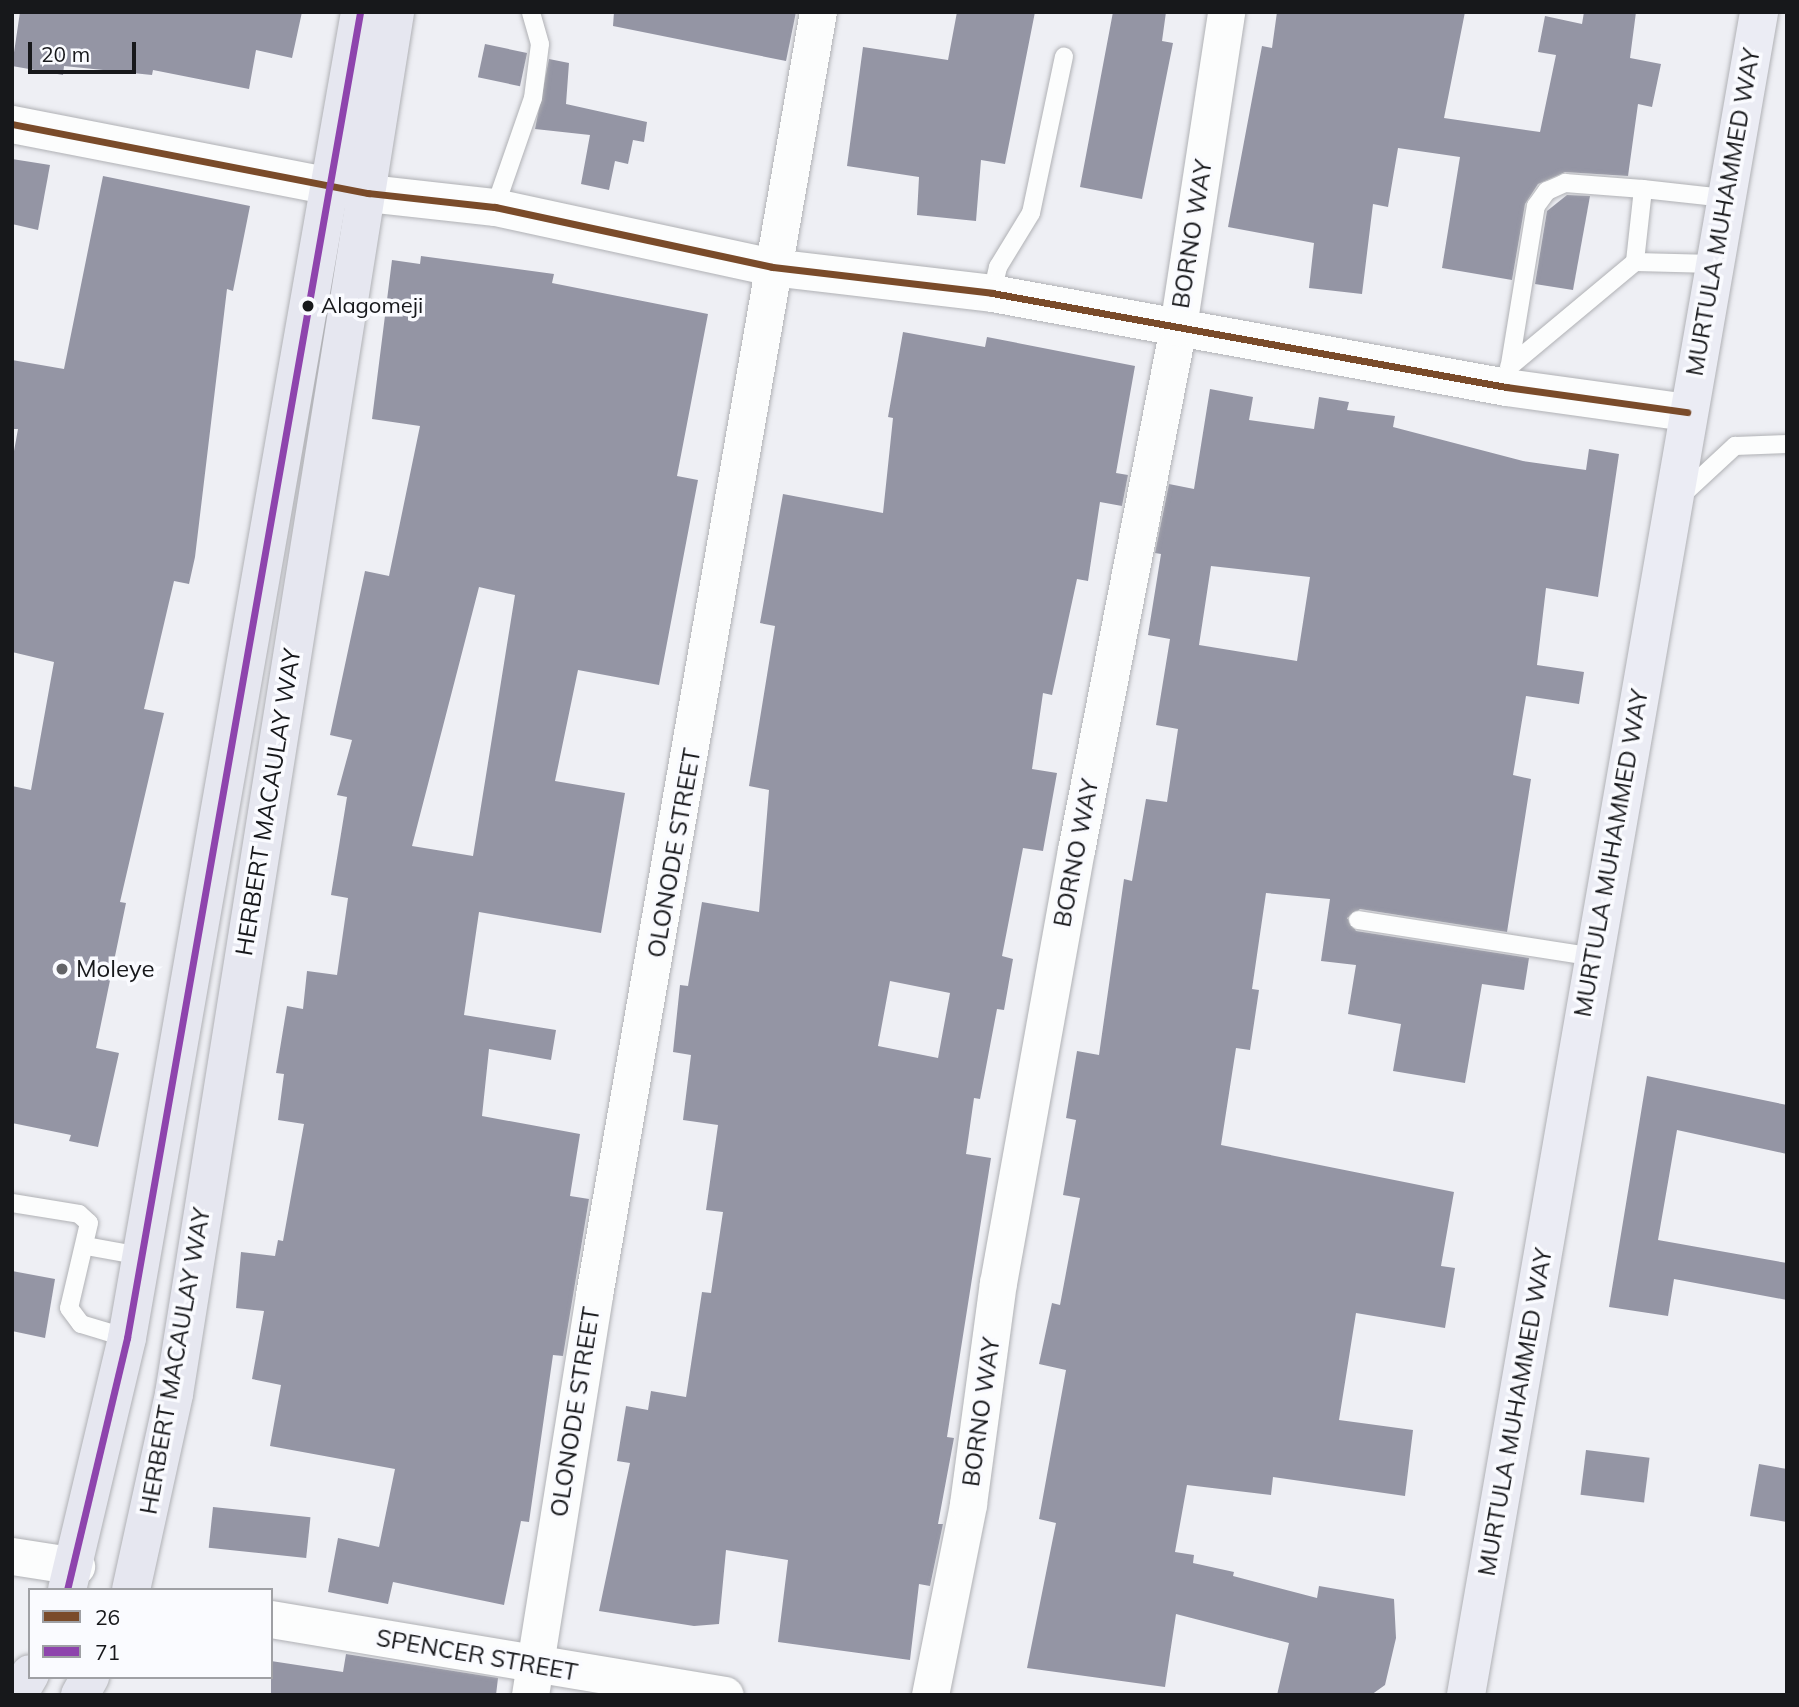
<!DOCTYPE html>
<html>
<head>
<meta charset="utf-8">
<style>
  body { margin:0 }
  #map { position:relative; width:1799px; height:1707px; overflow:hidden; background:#eeeff4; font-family:Mulish,sans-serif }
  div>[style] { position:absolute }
  .building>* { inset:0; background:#9495a4; transform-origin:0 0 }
  .roads { filter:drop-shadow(0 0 2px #b0b1b5) drop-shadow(0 0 2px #b0b1b5) }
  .service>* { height:18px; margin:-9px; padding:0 9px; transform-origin:9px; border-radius:9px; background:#fcfdfd }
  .minor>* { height:37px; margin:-18.5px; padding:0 18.5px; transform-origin:18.5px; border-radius:18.5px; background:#fcfdfd }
  .primary>* { height:38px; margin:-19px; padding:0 19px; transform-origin:19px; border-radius:19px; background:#ebecf4 }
  .trunk>* { height:38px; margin:-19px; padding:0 19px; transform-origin:19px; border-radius:19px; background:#e6e7f0 }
  .bus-1>* { height:7px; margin:-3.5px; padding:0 3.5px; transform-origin:3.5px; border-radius:3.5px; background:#7a4b2a }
  .bus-2>* { height:7px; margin:-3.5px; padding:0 3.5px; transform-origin:3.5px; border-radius:3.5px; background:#8e44ad }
  .dots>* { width:19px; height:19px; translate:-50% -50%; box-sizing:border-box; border:4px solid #fafbff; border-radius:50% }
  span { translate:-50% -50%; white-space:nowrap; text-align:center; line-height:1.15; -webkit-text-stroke:7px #fafbff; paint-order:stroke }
  .bus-label { font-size:22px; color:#17181b }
  .left { translate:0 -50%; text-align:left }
  .street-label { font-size:24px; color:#17181b }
  .poi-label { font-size:24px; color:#17181b }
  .frame { position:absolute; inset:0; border:14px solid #17181b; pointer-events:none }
  .legend { position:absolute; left:28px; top:1588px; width:245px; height:91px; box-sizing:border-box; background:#fafbff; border:2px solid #9fa0a4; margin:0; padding:9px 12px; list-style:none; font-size:21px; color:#17181b }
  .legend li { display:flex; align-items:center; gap:14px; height:35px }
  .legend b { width:35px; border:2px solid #9fa0a4 }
  .scale { position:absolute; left:28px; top:42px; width:108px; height:32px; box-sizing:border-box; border:4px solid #17181b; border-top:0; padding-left:9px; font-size:21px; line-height:24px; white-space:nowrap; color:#17181b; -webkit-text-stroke:5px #fafbff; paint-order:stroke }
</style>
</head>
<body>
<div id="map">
  <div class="building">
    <div style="clip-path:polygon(20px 12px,302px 12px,292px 58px,256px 50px,249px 89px,153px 70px,152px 75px,64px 66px,63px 75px,12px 66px)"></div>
    <div style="clip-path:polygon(614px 12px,796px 12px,786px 61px,613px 26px)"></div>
    <div style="clip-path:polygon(957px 12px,1035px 12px,1005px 164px,981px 160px,976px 221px,917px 215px,919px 177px,847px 166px,863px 47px,948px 60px)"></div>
    <div style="clip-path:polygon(1113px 12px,1166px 12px,1162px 41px,1173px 43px,1142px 199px,1080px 187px)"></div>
    <div style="clip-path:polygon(1277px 12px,1465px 12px,1444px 118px,1540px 132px,1556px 55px,1538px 52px,1545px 16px,1582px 24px,1584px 12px,1636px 12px,1630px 58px,1661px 64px,1652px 107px,1638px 104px,1628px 176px,1565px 172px,1538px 184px,1525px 204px,1512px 280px,1442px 268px,1460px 157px,1398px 148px,1388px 207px,1373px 204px,1362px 294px,1309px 288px,1314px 243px,1228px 227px,1262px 46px,1272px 48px)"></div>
    <div style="left:485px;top:44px;width:43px;height:34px;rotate:12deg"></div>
    <div style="clip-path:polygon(549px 59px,569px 63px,566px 104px,647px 122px,644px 142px,633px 140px,628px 164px,615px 161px,609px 190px,581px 184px,590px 135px,535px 129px)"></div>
    <div style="clip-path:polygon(12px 159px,50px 165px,38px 230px,12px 224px)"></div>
    <div style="clip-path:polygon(103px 176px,250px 206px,233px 291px,227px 289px,195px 557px,189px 584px,174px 581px,144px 709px,164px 713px,120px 902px,126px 903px,96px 1048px,119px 1053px,98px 1147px,69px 1141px,71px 1135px,12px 1123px,12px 786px,31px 790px,54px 662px,12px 652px,12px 462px,18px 429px,12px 429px,12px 360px,64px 369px)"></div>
    <div style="clip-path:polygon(1567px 195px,1590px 196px,1573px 290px,1535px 284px,1547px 211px)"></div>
    <div style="clip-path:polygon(evenodd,421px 256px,554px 274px,552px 283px,708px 314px,677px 476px,698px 480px,659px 685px,578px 670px,555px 781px,625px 793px,601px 933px,479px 912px,464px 1015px,556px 1030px,551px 1060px,489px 1049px,482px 1116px,580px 1134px,570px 1196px,589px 1199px,563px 1356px,553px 1355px,529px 1522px,521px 1521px,504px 1605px,393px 1582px,388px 1604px,328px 1592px,338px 1538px,379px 1547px,395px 1469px,270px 1446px,281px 1385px,252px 1379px,264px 1311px,236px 1308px,241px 1252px,275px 1256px,278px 1240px,283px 1241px,304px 1124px,278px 1120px,284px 1074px,276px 1073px,287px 1006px,303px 1009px,307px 971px,337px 975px,348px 898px,331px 895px,347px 797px,337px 795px,352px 740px,330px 735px,365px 571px,389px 576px,420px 426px,372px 419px,392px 260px,420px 264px,421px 256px,479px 587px,515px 595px,473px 856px,412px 846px,479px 587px)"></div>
    <div style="clip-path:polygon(evenodd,903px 332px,985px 347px,987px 337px,1135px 366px,1116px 473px,1128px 475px,1122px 506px,1100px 502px,1088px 581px,1077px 579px,1052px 695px,1043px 693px,1032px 769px,1057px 773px,1043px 851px,1023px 848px,1002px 956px,1013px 959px,1004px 1010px,997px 1009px,980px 1099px,974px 1098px,966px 1154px,991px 1158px,947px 1437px,954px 1438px,938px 1524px,943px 1524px,930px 1586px,919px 1584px,910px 1660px,778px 1642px,788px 1560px,726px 1550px,719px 1624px,694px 1626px,599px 1611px,630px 1463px,617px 1461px,626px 1406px,648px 1410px,651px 1391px,686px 1397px,702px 1292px,711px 1293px,723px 1212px,706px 1210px,718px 1125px,683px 1120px,691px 1055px,673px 1052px,680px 985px,688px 986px,702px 902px,759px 912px,769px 790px,749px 786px,775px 626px,760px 623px,783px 494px,883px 513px,893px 418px,888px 417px,903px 332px,890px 981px,950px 993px,938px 1058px,878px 1046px,890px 981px)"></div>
    <div style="clip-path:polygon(evenodd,1210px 389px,1253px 397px,1249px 420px,1314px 429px,1319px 397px,1349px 402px,1347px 410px,1395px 416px,1393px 427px,1523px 461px,1586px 470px,1589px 449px,1619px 454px,1598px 597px,1546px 588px,1537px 665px,1584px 672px,1579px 704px,1526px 696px,1513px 775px,1531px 779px,1507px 932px,1360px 909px,1347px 918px,1356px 931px,1529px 958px,1524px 990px,1482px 984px,1465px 1083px,1393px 1071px,1401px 1024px,1348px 1014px,1356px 965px,1321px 961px,1330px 899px,1266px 893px,1252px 989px,1259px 990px,1250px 1050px,1236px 1048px,1221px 1145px,1454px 1192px,1441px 1266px,1455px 1268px,1445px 1328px,1356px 1313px,1339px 1420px,1413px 1430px,1405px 1496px,1273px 1477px,1271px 1495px,1187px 1485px,1175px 1552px,1194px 1555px,1193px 1563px,1234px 1572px,1233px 1576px,1317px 1598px,1319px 1586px,1394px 1599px,1396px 1638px,1385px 1685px,1371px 1695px,1277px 1695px,1289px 1643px,1176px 1614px,1165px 1687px,1027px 1668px,1056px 1523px,1039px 1519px,1066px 1370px,1039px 1364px,1052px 1303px,1060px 1305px,1080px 1198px,1063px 1195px,1076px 1120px,1066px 1118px,1077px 1051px,1099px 1055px,1124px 879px,1132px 881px,1146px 799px,1167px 802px,1178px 729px,1156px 725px,1170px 639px,1148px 635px,1161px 554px,1155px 553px,1169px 484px,1194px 489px,1210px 389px,1211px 566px,1310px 577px,1297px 661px,1199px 645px,1211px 566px)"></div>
    <div style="clip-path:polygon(1647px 1076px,1787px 1105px,1787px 1154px,1677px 1130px,1658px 1240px,1787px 1263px,1787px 1300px,1674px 1279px,1668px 1316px,1609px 1307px)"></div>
    <div style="clip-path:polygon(12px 1271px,55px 1279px,45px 1338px,12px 1331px)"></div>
    <div style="left:1586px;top:1450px;width:64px;height:45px;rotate:7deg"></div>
    <div style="clip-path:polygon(1759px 1464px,1787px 1469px,1787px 1522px,1750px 1516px)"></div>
    <div style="left:213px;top:1507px;width:98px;height:41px;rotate:6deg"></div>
    <div style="clip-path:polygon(346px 1654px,498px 1678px,496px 1695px,271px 1695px,271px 1661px,343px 1672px)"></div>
  </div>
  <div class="roads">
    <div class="service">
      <div style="left:1643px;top:189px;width:81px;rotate:6.3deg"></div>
      <div style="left:495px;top:207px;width:115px;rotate:-70.8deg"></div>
      <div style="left:533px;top:98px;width:54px;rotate:-82.6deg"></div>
      <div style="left:540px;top:44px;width:33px;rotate:-106deg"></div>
      <div style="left:992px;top:293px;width:27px;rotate:-77deg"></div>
      <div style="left:998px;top:267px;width:63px;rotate:-58.6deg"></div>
      <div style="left:1031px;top:213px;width:160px;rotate:-78.1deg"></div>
      <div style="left:1510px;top:364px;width:160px;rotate:-80.7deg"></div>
      <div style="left:1536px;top:206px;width:19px;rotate:-54deg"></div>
      <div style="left:1547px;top:191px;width:20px;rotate:-24deg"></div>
      <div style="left:1565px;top:183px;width:78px;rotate:4.4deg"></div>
      <div style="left:1643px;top:189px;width:73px;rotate:96.3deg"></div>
      <div style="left:1509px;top:367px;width:164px;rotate:-39.8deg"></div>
      <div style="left:1635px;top:262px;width:80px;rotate:1.4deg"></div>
      <div style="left:1681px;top:496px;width:74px;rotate:-42.8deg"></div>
      <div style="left:1735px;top:446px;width:52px;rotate:-2.2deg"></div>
      <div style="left:1358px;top:920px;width:238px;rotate:8.9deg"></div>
      <div style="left:12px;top:1203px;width:68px;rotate:9.3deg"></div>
      <div style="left:79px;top:1214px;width:13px;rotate:42deg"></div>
      <div style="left:89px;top:1223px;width:87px;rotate:103.2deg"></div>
      <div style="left:69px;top:1308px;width:20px;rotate:53deg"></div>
      <div style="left:81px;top:1324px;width:48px;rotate:16.9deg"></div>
      <div style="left:86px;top:1246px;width:56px;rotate:10.3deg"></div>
    </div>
    <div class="minor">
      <div style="left:12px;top:124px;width:363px;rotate:11deg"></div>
      <div style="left:368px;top:193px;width:128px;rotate:6.3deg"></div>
      <div style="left:495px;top:207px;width:283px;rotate:12.2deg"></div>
      <div style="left:772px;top:267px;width:222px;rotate:6.7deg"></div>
      <div style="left:992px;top:293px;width:523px;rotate:10.36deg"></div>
      <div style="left:1506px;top:387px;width:183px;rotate:7.9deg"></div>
      <div style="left:12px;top:1556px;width:65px;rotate:8.9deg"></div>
      <div style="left:271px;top:1619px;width:460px;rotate:9.5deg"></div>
      <div style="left:530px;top:1695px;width:405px;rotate:-80.9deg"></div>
      <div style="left:594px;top:1295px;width:1302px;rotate:-80.1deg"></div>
      <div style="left:930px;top:1695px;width:195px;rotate:-78.7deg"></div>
      <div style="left:968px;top:1504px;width:223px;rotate:-82.3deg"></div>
      <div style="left:998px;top:1283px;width:440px;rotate:-79.8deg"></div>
      <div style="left:1076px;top:850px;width:533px;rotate:-78.96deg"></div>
      <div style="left:1178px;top:327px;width:319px;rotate:-81.3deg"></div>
    </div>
    <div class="primary">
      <div style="left:1466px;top:1695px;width:1708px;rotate:-80.12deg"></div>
    </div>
    <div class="trunk">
      <div style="left:67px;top:1590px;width:259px;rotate:-76.6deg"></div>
      <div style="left:127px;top:1338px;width:1346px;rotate:-80.03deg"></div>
      <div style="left:131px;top:1590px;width:201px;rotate:-77.6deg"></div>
      <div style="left:174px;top:1394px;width:1400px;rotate:-80.91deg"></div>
      <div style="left:18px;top:1695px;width:24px;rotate:-60deg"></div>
      <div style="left:80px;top:1695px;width:21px;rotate:-61deg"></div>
    </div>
  </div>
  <div class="bus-1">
    <div style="left:12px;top:124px;width:363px;rotate:11deg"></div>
    <div style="left:368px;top:193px;width:128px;rotate:6.3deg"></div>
    <div style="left:495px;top:207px;width:283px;rotate:12.2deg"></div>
    <div style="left:772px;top:267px;width:222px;rotate:6.7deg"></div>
    <div style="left:992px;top:293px;width:523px;rotate:10.36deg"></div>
    <div style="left:1506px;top:387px;width:183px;rotate:7.9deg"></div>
  </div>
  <div class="bus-2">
    <div style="left:67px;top:1590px;width:259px;rotate:-76.6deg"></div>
    <div style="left:127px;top:1338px;width:1346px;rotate:-80.03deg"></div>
  </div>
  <div class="dots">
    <div style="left:308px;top:306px;background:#17181b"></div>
    <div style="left:62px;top:969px;background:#626367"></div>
  </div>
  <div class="bus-label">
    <span class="left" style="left:321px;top:306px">Alagomeji</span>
  </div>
  <div class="street-label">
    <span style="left:1723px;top:212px;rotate:-80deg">MURTULA MUHAMMED WAY</span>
    <span style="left:1192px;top:234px;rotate:-81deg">BORNO WAY</span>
    <span style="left:268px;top:802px;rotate:-81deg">HERBERT MACAULAY WAY</span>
    <span style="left:674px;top:853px;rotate:-80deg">OLONODE STREET</span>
    <span style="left:1076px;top:853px;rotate:-79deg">BORNO WAY</span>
    <span style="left:1611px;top:853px;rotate:-80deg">MURTULA MUHAMMED WAY</span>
    <span style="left:175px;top:1361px;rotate:-80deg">HERBERT MACAULAY WAY</span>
    <span style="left:575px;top:1412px;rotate:-81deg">OLONODE STREET</span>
    <span style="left:981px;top:1412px;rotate:-82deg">BORNO WAY</span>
    <span style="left:1515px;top:1412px;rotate:-80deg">MURTULA MUHAMMED WAY</span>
    <span style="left:477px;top:1655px;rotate:10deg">SPENCER STREET</span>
  </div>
  <div class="poi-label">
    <span class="left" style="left:76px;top:969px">Moleye</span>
  </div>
  <div class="frame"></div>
  <ul class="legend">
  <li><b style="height:9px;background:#7a4b2a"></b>26</li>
  <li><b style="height:9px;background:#8e44ad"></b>71</li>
  </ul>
  <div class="scale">20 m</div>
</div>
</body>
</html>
